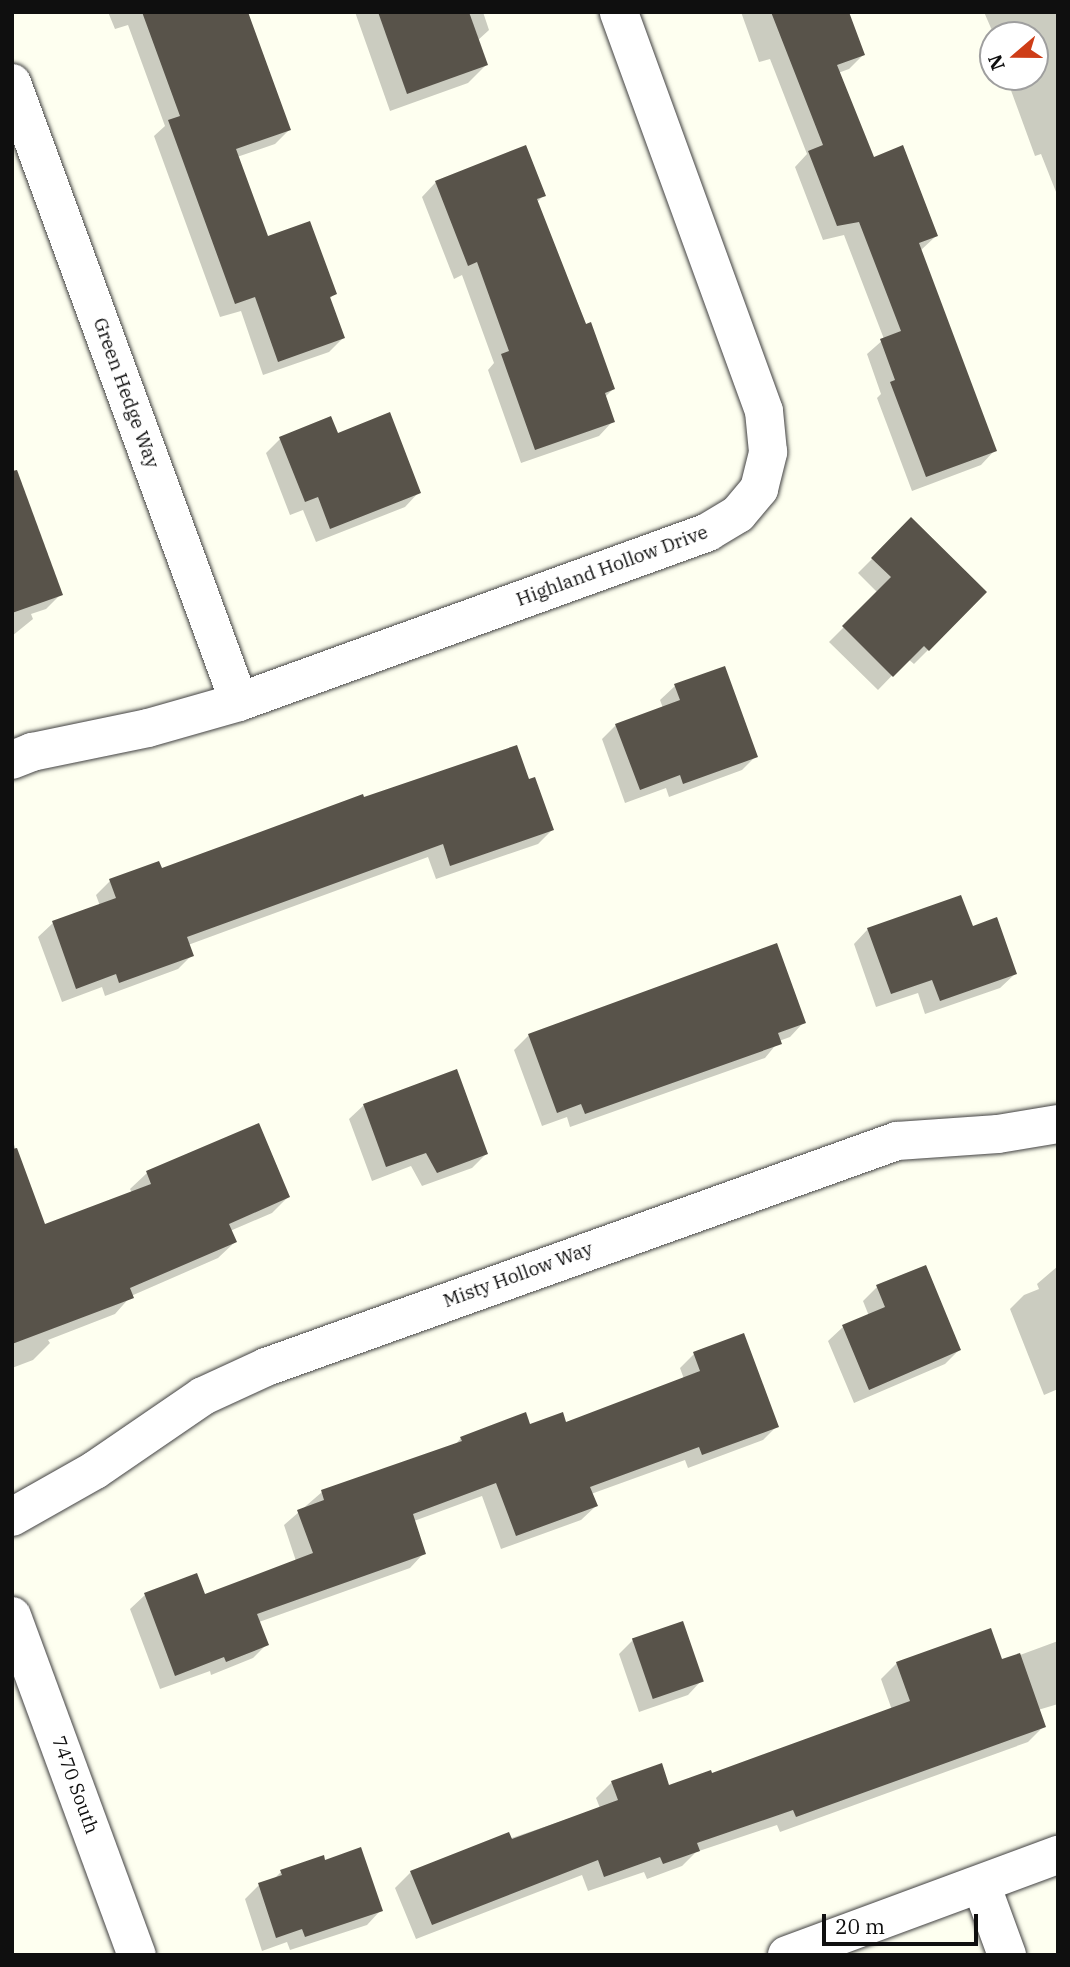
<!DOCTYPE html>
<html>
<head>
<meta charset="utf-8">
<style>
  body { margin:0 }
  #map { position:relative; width:1070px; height:1967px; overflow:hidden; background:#fefff0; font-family:"IBM Plex Serif",serif }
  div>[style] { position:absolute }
  .shadow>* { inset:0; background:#0003 }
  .building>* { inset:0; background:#58534a; transform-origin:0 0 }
  .roads { filter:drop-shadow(0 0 2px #424242) drop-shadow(0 0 2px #424242) }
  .minor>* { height:38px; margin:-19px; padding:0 19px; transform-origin:19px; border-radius:19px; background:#fff }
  span { translate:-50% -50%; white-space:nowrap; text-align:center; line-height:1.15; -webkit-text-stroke:7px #fff; paint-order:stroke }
  .street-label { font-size:19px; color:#0f0f0f }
  .frame { position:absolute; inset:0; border:14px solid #0f0f0f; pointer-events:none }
  .north { position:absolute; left:979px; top:21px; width:70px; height:70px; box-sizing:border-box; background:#fff; border:2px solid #9f9f9f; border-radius:50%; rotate:250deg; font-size:19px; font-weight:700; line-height:28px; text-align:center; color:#0f0f0f }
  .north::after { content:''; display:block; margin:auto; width:24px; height:32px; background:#ce3d17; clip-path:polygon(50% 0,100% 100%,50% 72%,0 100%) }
  .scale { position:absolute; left:822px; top:1914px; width:156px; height:32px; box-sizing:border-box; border:4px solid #0f0f0f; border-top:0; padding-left:9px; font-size:21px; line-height:24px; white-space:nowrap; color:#0f0f0f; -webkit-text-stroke:5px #fff; paint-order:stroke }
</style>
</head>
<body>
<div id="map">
  <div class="shadow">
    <div style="clip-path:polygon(108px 12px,232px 12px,289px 130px,275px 144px,237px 157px,267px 239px,335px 294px,329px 299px,343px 338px,329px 352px,263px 375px,241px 311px,220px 317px,154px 136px,165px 126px,128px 25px,115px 29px)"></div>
    <div style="clip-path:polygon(355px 12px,483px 12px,489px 30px,477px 41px,486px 65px,468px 83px,390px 111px)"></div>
    <div style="clip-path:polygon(741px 12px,847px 12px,863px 55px,849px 69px,838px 73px,873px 159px,936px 236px,920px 251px,995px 450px,981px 465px,912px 491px,877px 398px,881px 394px,867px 354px,884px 339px,844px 235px,823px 240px,795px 167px,807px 154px,770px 59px,759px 62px)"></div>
    <div style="clip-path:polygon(984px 12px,1058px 12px,1058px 197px,1041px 154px,1035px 156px,1009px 85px,1012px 81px,1011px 77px,1035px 77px,1035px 35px,994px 35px)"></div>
    <div style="clip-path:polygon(436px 182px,544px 195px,536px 203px,613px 389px,604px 398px,613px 421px,599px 436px,521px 463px,488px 370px,494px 363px,462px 275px,454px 279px,422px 197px)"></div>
    <div style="clip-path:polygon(337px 436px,419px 492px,405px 507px,316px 542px,303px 510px,290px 515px,266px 453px,280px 439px)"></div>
    <div style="clip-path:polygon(12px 511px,61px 594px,46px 609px,31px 614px,33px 619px,12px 636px)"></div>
    <div style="clip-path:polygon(911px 520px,985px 593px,914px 664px,908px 659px,878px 690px,829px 642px,878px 593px,858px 573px)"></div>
    <div style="clip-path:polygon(675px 686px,756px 756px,742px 770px,669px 797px,666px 788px,625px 803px,602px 739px,616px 725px,663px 708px,660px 700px)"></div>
    <div style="clip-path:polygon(528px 781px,552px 830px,538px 844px,436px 879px,428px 857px,188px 945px,192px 955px,178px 969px,105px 996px,102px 987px,62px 1002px,38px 937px,53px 923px,100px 906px,96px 895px,110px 881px,161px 870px,363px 799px)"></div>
    <div style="clip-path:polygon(972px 928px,1015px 974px,1000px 988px,925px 1014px,918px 993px,876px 1007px,854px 944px,868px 929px)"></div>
    <div style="clip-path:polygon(804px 1022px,790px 1037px,779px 1041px,765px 1058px,570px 1127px,567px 1117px,542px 1126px,514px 1050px,529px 1035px)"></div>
    <div style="clip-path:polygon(364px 1105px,486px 1154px,472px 1168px,422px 1186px,411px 1166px,372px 1181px,349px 1119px)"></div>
    <div style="clip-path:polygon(258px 1126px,288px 1197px,272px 1213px,230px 1231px,235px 1242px,218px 1258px,131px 1296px,115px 1314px,48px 1340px,50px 1343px,33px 1360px,12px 1368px,12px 1139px,44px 1226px,132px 1193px,130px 1189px,147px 1173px)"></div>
    <div style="clip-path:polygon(1058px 1266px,1058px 1389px,1044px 1395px,1010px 1309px,1024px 1295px,1039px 1289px,1037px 1284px)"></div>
    <div style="clip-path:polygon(877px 1287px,959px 1350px,945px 1364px,854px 1403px,828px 1341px,843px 1327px,869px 1316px,863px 1301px)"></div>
    <div style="clip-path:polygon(694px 1354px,777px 1426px,763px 1440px,688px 1468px,685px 1460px,591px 1494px,596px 1506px,581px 1520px,501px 1549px,482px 1496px,414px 1521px,424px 1553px,410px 1568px,259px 1622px,267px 1644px,253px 1658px,211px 1675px,210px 1671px,160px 1689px,130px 1609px,145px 1595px,204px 1597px,296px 1561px,284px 1525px,322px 1492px,455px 1445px,461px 1438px,529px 1426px,565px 1424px,684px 1379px,680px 1368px)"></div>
    <div style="clip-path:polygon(633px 1640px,702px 1680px,688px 1695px,639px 1712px,619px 1654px)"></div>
    <div style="clip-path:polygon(1058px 1641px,1058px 1704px,1038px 1710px,1044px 1726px,1028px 1742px,780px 1832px,777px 1825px,696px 1852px,682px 1866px,647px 1879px,644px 1872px,588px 1891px,582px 1875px,416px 1939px,395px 1888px,411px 1872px,600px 1808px,596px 1798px,612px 1782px,668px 1787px,711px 1776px,892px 1710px,881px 1679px,897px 1663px,1001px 1662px)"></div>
    <div style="clip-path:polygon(324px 1862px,381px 1910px,367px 1925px,290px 1950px,287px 1942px,262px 1951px,245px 1899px,259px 1885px,273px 1880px,281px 1872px)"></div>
  </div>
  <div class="building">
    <div style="clip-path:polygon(142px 12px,248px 12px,291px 130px,236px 149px,268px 236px,310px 221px,337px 294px,330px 297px,345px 338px,278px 362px,255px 297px,235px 304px,168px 120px,180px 116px)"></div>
    <div style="clip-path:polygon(378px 12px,469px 12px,488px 65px,407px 94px)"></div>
    <div style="clip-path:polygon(771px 12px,849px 12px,865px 55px,837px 65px,874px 157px,903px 145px,938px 236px,919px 243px,997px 451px,926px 477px,890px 382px,895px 380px,880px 339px,901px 331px,859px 222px,837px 226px,808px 151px,823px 145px)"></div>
    <div style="clip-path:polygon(526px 145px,546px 196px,537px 199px,586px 324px,591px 322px,615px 389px,605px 393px,615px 422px,535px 450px,501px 354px,509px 351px,477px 262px,468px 266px,435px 181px)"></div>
    <div style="clip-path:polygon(390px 412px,421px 493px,330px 529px,318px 497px,305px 502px,279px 437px,331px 416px,338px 433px)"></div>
    <div style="clip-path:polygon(17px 470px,63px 595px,12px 613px,12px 471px)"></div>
    <div style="clip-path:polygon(911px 517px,987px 592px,929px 651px,924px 646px,893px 677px,842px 626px,891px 577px,871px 558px)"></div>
    <div style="clip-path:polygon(725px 666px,758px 757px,683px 784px,680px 775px,640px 790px,615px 724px,680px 700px,674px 684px)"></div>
    <div style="clip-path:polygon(517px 745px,529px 779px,535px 777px,554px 830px,450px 866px,443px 844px,187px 937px,194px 956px,119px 983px,116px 974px,76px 989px,52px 921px,116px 898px,109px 879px,159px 861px,162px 868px,363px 794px,364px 797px)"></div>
    <div style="clip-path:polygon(961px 895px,973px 926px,997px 917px,1017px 974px,940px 1001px,932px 980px,891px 994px,867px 928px)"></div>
    <div style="clip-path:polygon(777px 943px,806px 1023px,778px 1033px,782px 1044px,585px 1114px,581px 1104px,557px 1113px,528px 1034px)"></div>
    <div style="clip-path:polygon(457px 1069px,488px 1154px,437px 1173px,426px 1153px,386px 1167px,363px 1104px)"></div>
    <div style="clip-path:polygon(259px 1123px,290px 1197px,229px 1224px,237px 1242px,130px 1288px,134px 1298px,12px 1344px,12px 1149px,17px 1148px,45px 1224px,151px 1184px,146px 1171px)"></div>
    <div style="clip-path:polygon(926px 1265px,961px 1350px,869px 1390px,842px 1325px,885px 1307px,876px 1285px)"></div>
    <div style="clip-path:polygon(744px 1333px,779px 1427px,702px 1455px,699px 1447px,590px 1487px,598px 1506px,516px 1536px,496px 1483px,413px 1514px,426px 1554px,257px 1614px,269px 1645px,226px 1662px,224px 1657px,175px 1676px,144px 1593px,197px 1573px,205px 1594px,313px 1553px,297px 1510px,324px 1500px,321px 1490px,462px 1441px,460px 1437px,526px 1412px,530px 1424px,563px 1412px,566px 1422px,700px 1371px,693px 1352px)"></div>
    <div style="left:683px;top:1621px;width:64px;height:54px;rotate:71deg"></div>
    <div style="clip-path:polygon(991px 1628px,1002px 1659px,1020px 1653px,1046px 1727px,796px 1817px,793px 1810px,697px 1843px,700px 1851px,663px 1864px,660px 1857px,604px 1877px,598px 1860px,432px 1925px,410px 1871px,509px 1832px,512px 1839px,618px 1800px,611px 1781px,662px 1763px,669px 1785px,711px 1770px,712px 1773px,910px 1701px,896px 1662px)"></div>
    <div style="clip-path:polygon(361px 1847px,383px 1911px,305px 1937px,302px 1929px,276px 1938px,258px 1883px,282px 1875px,280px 1870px,324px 1855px,325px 1860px)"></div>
  </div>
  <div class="roads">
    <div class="minor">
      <div style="left:12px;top:83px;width:659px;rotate:69.86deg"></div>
      <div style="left:12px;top:760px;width:22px;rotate:-22deg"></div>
      <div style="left:32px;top:752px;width:118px;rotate:-11.7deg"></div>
      <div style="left:148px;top:728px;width:95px;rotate:-15.9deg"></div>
      <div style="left:239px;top:702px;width:499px;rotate:-19.9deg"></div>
      <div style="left:708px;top:532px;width:35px;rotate:-31deg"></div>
      <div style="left:738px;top:514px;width:33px;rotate:-50deg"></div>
      <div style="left:759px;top:489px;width:38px;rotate:-76deg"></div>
      <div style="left:768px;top:452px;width:41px;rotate:-95.6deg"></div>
      <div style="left:764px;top:411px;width:425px;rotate:-110deg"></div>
      <div style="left:12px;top:1517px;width:95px;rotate:-29.5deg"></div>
      <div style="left:95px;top:1470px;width:131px;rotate:-34.4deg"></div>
      <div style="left:203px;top:1396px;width:69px;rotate:-24.7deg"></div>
      <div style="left:266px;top:1367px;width:670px;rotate:-19.71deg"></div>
      <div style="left:897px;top:1141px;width:101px;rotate:-4deg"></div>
      <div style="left:998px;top:1134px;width:61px;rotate:-9.5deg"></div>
      <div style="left:12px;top:1616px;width:361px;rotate:69.8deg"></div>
      <div style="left:981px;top:1884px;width:76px;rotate:69.9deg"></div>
      <div style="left:787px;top:1955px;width:289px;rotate:-20.3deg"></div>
    </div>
  </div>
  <div class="street-label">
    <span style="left:126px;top:393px;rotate:70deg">Green Hedge Way</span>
    <span style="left:612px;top:566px;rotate:-20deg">Highland Hollow Drive</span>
    <span style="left:518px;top:1275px;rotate:-20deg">Misty Hollow Way</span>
    <span style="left:75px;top:1785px;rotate:70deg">7470 South</span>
  </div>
  <div class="frame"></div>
  <div class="north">N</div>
  <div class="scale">20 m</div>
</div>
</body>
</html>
